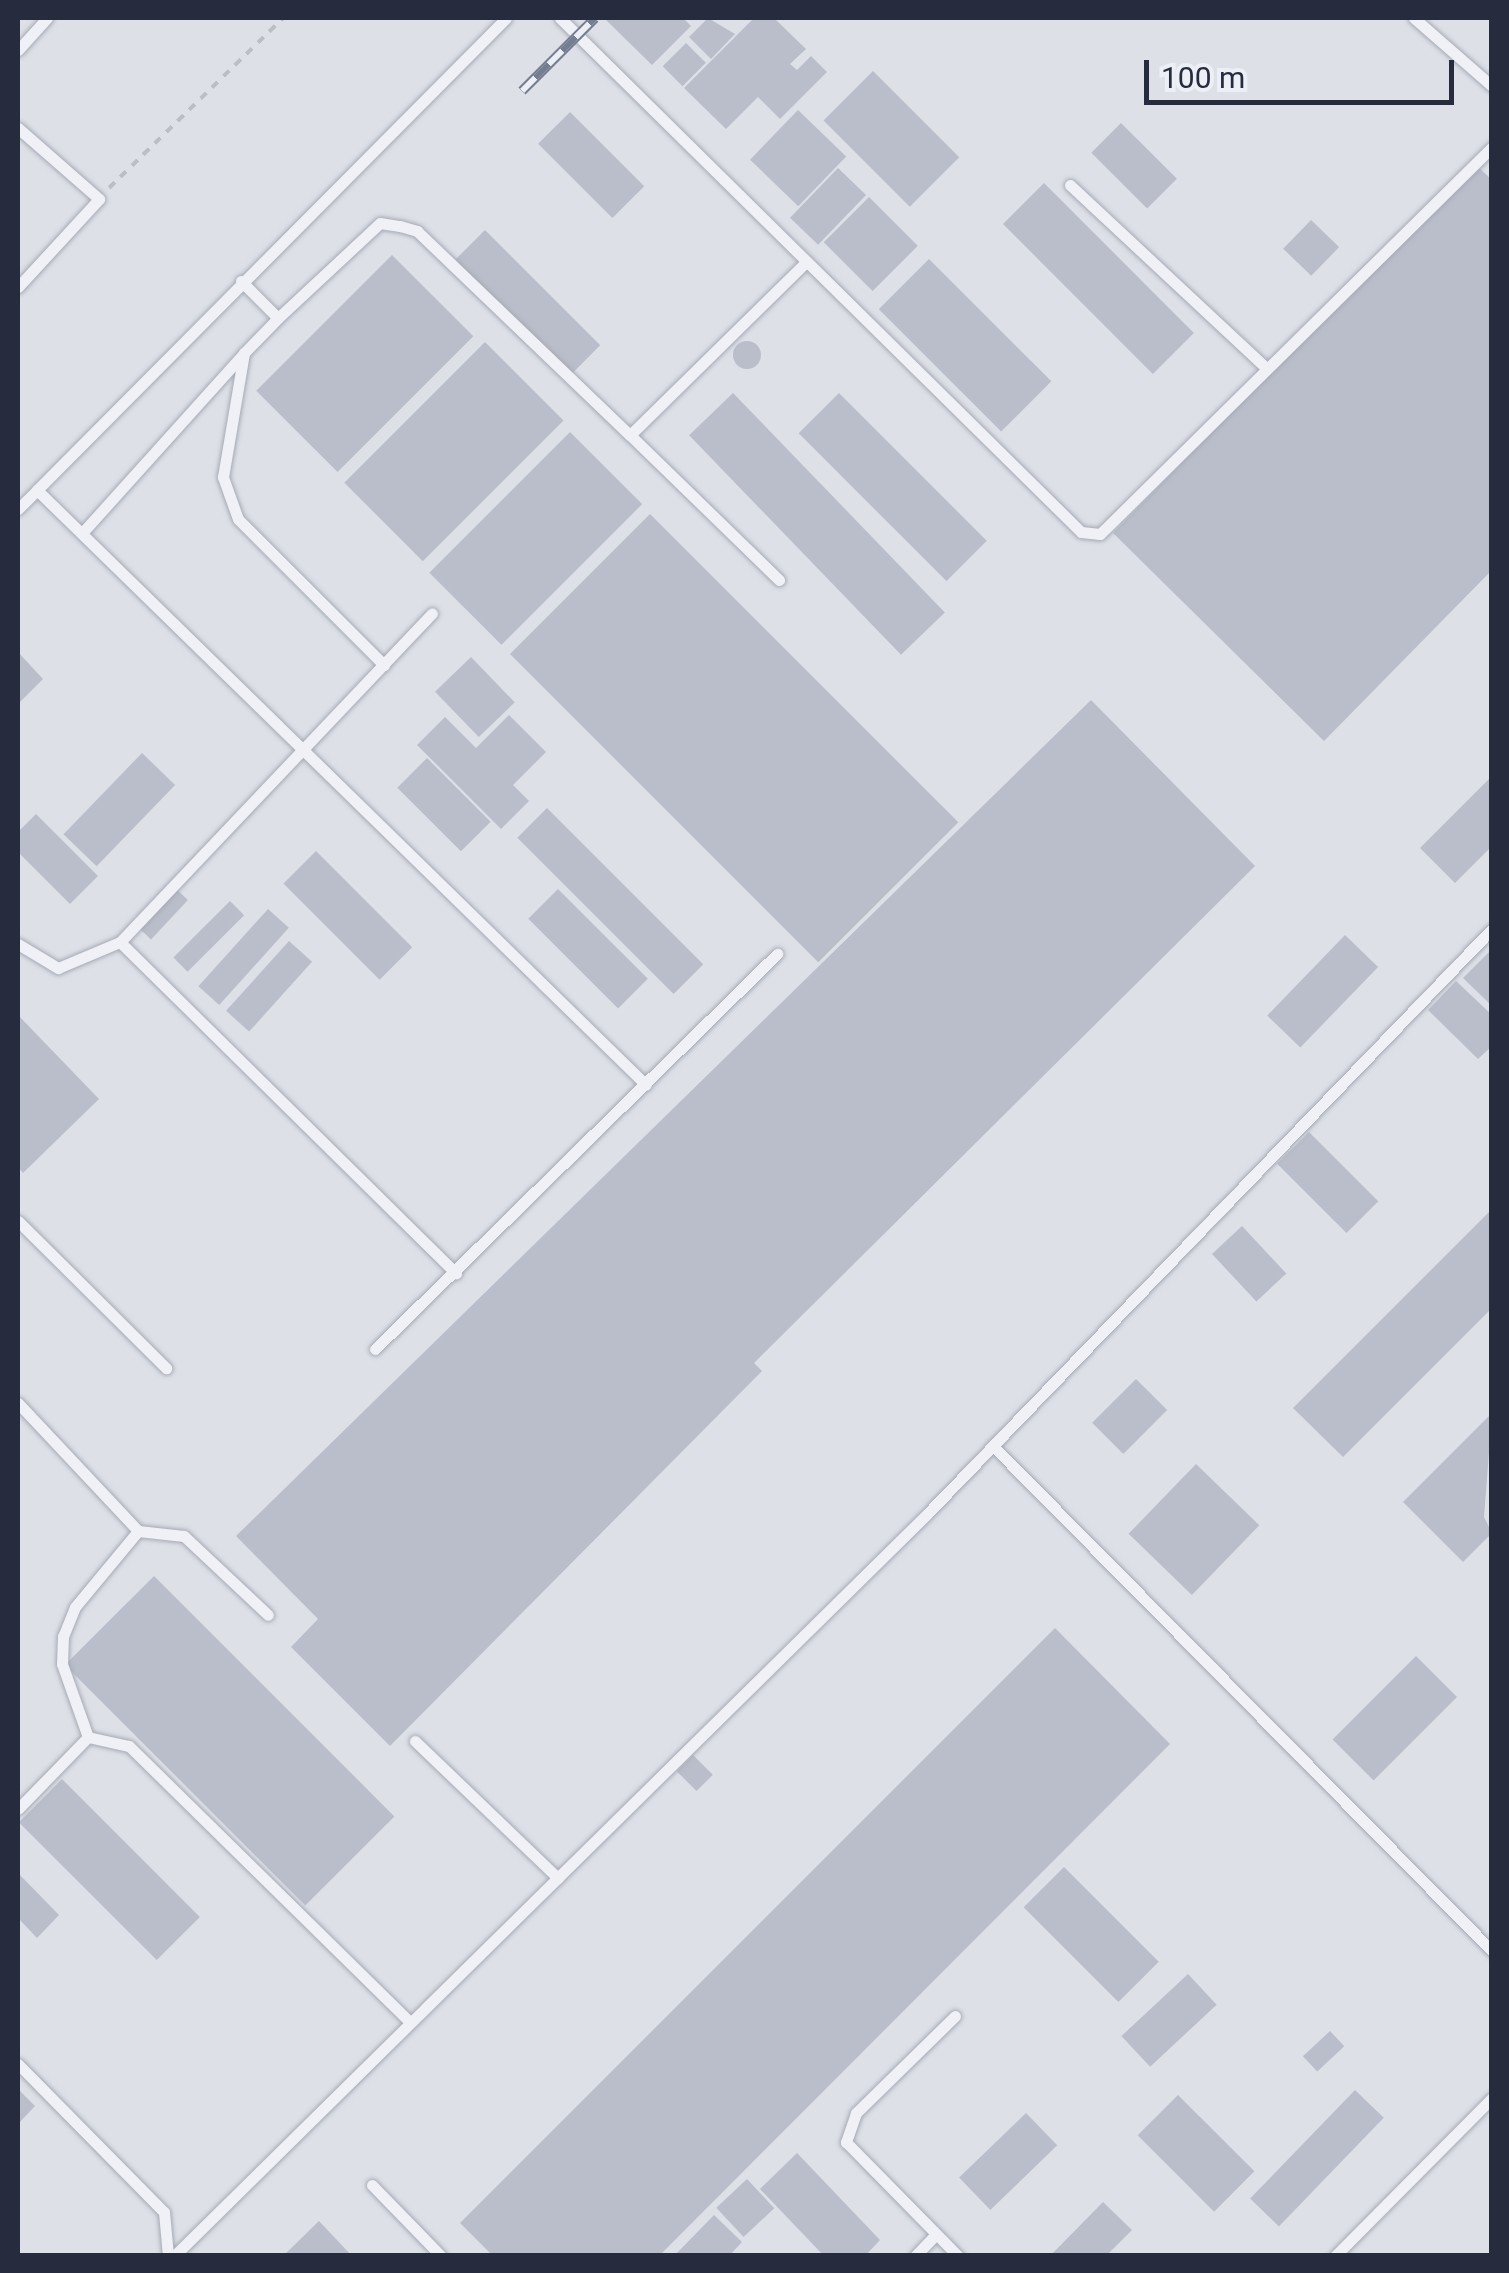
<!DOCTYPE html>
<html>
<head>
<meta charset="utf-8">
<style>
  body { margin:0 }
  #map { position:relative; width:1509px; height:2273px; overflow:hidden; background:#dde0e7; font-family:Roboto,sans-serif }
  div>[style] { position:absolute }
  .building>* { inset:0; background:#babeca; transform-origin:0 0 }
  .round { border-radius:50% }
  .path>* { height:4px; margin-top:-2px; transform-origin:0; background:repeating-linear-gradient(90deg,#bbbec6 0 8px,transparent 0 16px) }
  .roads { filter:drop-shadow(0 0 2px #a6aab4) drop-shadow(0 0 2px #a6aab4) }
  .lane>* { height:11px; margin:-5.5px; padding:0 5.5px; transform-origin:5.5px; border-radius:5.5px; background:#eff1f6 }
  .rail>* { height:10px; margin-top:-5px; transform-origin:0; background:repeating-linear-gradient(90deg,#eceff5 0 19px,#757d91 0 38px); box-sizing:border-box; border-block:2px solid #757d91 }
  span { translate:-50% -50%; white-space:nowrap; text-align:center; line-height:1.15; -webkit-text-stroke:10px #eceff5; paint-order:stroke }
  .frame { position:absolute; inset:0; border:20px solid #262c3e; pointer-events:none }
  .scale { position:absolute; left:1144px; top:60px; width:310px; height:45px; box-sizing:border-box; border:5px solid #262c3e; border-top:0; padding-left:12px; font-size:30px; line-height:35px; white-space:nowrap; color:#262c3e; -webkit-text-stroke:8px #eceff5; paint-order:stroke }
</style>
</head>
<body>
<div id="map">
  <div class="building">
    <div style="clip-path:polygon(604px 18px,683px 18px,691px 26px,652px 65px)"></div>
    <div style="clip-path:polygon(708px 18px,735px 34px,711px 59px,689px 37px)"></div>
    <div style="clip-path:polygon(754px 18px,774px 18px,806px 49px,790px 64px,797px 70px,811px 56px,827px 72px,780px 119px,758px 97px,726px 129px,684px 88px)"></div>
    <div style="left:686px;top:43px;width:28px;height:33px;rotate:45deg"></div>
    <div style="left:873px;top:71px;width:122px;height:70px;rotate:45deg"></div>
    <div style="left:798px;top:110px;width:67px;height:69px;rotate:44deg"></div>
    <div style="left:570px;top:112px;width:105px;height:45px;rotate:45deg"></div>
    <div style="left:1121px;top:123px;width:79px;height:42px;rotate:45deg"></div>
    <div style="clip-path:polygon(1475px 164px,1492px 180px,1492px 570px,1324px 741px,1113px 533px)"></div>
    <div style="left:838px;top:168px;width:39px;height:69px;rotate:44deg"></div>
    <div style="left:1044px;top:183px;width:212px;height:58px;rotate:45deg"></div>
    <div style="left:869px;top:197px;width:69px;height:64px;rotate:45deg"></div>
    <div style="left:1311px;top:220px;width:39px;height:40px;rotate:44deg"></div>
    <div style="left:485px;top:230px;width:163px;height:42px;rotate:45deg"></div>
    <div style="left:392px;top:255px;width:115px;height:192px;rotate:45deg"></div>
    <div style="left:929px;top:259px;width:173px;height:71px;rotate:45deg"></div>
    <div class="round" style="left:733px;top:341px;width:28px;height:28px"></div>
    <div style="left:485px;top:342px;width:111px;height:199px;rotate:45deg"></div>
    <div style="left:733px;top:393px;width:305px;height:61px;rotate:46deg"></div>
    <div style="left:839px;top:393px;width:209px;height:57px;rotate:45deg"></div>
    <div style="left:570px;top:432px;width:102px;height:199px;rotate:45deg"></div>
    <div style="left:650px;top:514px;width:436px;height:198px;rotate:45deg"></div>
    <div style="clip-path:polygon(18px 652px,43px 679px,18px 704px)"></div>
    <div style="left:471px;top:657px;width:63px;height:50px;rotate:46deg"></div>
    <div style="clip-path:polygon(1091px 700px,1255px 866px,754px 1363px,762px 1371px,390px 1746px,291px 1647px,318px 1619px,236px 1536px)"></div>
    <div style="clip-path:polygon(509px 715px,546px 752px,513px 785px,529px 801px,501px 829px,417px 745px,445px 717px,476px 748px)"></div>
    <div style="left:142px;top:753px;width:46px;height:113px;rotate:44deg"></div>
    <div style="left:427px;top:758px;width:90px;height:42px;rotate:45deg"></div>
    <div style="clip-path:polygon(1492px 776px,1492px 846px,1455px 883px,1420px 848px)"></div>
    <div style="left:547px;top:808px;width:221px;height:42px;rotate:45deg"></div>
    <div style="clip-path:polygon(36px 814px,98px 876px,70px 904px,18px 852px,18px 832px)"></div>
    <div style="left:316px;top:851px;width:136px;height:46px;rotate:45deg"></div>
    <div style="left:174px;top:887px;width:19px;height:54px;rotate:43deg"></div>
    <div style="left:558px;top:889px;width:127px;height:42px;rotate:45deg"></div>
    <div style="left:230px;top:901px;width:20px;height:80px;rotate:45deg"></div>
    <div style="left:268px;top:909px;width:28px;height:104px;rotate:42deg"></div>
    <div style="left:1345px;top:935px;width:46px;height:112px;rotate:44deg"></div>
    <div style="left:289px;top:941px;width:31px;height:94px;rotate:42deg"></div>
    <div style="clip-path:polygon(1492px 949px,1492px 1006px,1463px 978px)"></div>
    <div style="clip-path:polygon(1456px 981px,1492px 1015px,1492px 1046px,1478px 1059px,1428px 1010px)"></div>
    <div style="clip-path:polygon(18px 1015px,99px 1099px,23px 1173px,18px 1167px)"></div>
    <div style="left:1309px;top:1132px;width:98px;height:45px;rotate:45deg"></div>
    <div style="clip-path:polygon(1492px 1209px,1492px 1308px,1343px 1457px,1293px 1408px)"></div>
    <div style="left:1242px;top:1226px;width:65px;height:41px;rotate:47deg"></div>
    <div style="left:1136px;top:1379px;width:44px;height:62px;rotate:45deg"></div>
    <div style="clip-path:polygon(1492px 1413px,1484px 1517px,1492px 1533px,1463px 1562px,1403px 1502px)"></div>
    <div style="left:1196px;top:1464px;width:88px;height:97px;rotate:44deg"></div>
    <div style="left:154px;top:1576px;width:340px;height:126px;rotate:45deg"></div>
    <div style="clip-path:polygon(1055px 1628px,1170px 1744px,659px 2256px,493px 2256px,460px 2223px)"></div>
    <div style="left:1416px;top:1656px;width:58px;height:118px;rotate:45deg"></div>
    <div style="left:693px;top:1755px;width:28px;height:23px;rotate:45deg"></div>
    <div style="left:62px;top:1779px;width:195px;height:61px;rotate:45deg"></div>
    <div style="left:1064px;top:1867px;width:134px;height:57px;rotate:45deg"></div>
    <div style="clip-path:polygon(18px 1873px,59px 1915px,37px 1938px,18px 1918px)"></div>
    <div style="left:1188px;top:1974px;width:42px;height:91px;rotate:47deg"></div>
    <div style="left:1330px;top:2031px;width:21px;height:37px;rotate:47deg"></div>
    <div style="clip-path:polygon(18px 2089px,35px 2106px,18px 2124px)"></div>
    <div style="left:1355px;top:2090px;width:40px;height:151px;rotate:44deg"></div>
    <div style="left:1178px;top:2095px;width:108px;height:57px;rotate:45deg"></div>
    <div style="left:1026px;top:2113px;width:45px;height:93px;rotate:46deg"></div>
    <div style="clip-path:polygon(797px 2153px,880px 2240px,865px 2256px,824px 2256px,760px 2189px)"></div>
    <div style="left:747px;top:2179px;width:40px;height:42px;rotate:47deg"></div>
    <div style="clip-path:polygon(1103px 2202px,1132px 2230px,1106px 2256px,1050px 2256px)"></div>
    <div style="clip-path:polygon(714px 2215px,742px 2242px,729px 2256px,674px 2256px)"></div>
    <div style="clip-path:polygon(319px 2221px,352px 2256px,283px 2256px)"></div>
  </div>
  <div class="path">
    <div style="left:109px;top:188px;width:243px;rotate:-44.3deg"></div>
  </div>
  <div class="roads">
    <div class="lane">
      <div style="left:560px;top:18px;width:732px;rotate:44.61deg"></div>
      <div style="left:1081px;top:532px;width:19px;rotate:6deg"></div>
      <div style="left:1100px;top:534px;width:551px;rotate:-44.63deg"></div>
      <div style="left:1414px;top:18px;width:103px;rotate:41.1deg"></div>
      <div style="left:18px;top:50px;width:43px;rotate:-47.8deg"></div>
      <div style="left:18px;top:128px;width:108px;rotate:41.2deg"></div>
      <div style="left:99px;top:199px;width:120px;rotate:132.6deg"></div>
      <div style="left:1070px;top:185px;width:265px;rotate:43deg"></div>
      <div style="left:241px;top:281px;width:52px;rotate:45deg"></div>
      <div style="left:630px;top:435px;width:208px;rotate:44.2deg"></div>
      <div style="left:37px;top:490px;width:665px;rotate:-45.18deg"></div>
      <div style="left:18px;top:509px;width:27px;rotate:-45deg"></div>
      <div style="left:37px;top:490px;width:851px;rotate:44.33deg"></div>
      <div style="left:82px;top:533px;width:241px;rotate:-48deg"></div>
      <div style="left:384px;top:665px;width:206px;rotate:-135deg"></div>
      <div style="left:238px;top:519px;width:45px;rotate:-109.7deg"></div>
      <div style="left:223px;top:477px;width:126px;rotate:-80.4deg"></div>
      <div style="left:244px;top:353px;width:49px;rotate:-45.8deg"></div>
      <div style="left:278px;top:318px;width:139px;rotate:-43deg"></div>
      <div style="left:380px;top:223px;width:20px;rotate:9deg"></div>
      <div style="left:400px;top:226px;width:18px;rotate:16deg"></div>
      <div style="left:417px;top:231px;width:295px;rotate:43.8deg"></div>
      <div style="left:630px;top:435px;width:247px;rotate:-44.5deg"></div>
      <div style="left:120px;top:942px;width:472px;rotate:44.6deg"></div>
      <div style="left:18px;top:944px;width:47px;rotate:31deg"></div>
      <div style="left:58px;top:968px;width:67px;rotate:-22.8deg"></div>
      <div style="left:120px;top:942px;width:453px;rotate:-46.5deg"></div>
      <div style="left:18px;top:1221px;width:209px;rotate:44.8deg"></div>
      <div style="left:375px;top:1349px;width:564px;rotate:-44.5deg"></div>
      <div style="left:18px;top:1403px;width:175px;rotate:46.8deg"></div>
      <div style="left:138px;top:1531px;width:99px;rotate:129.7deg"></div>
      <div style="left:75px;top:1607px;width:31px;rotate:112deg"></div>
      <div style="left:63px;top:1636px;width:28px;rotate:92deg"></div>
      <div style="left:62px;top:1664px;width:77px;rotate:70.4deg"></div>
      <div style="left:88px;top:1737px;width:100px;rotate:134.2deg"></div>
      <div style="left:993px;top:1446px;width:710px;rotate:45.34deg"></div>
      <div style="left:138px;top:1531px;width:46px;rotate:6.2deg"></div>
      <div style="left:184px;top:1536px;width:115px;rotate:43.2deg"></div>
      <div style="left:88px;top:1737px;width:42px;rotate:12.4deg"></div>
      <div style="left:129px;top:1746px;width:391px;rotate:44.5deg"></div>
      <div style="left:415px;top:1741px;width:198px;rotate:43.8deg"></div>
      <div style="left:955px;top:2016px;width:139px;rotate:135.6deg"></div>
      <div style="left:856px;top:2113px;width:31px;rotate:109deg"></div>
      <div style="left:846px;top:2142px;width:160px;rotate:45.5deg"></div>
      <div style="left:18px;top:2064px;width:208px;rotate:45.4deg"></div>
      <div style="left:164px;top:2212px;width:44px;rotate:84.8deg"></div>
      <div style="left:372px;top:2185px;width:99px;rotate:45.8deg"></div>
      <div style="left:174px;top:2256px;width:1057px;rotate:-44.58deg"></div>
      <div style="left:927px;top:1514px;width:813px;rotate:-46deg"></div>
      <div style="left:915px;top:2256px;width:30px;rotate:-46deg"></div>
      <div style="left:1335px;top:2256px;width:223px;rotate:-45.2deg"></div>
    </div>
  </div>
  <div class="rail">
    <div style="left:522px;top:91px;width:103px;rotate:-45deg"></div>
  </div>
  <div class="frame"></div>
  <div class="scale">100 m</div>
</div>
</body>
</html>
